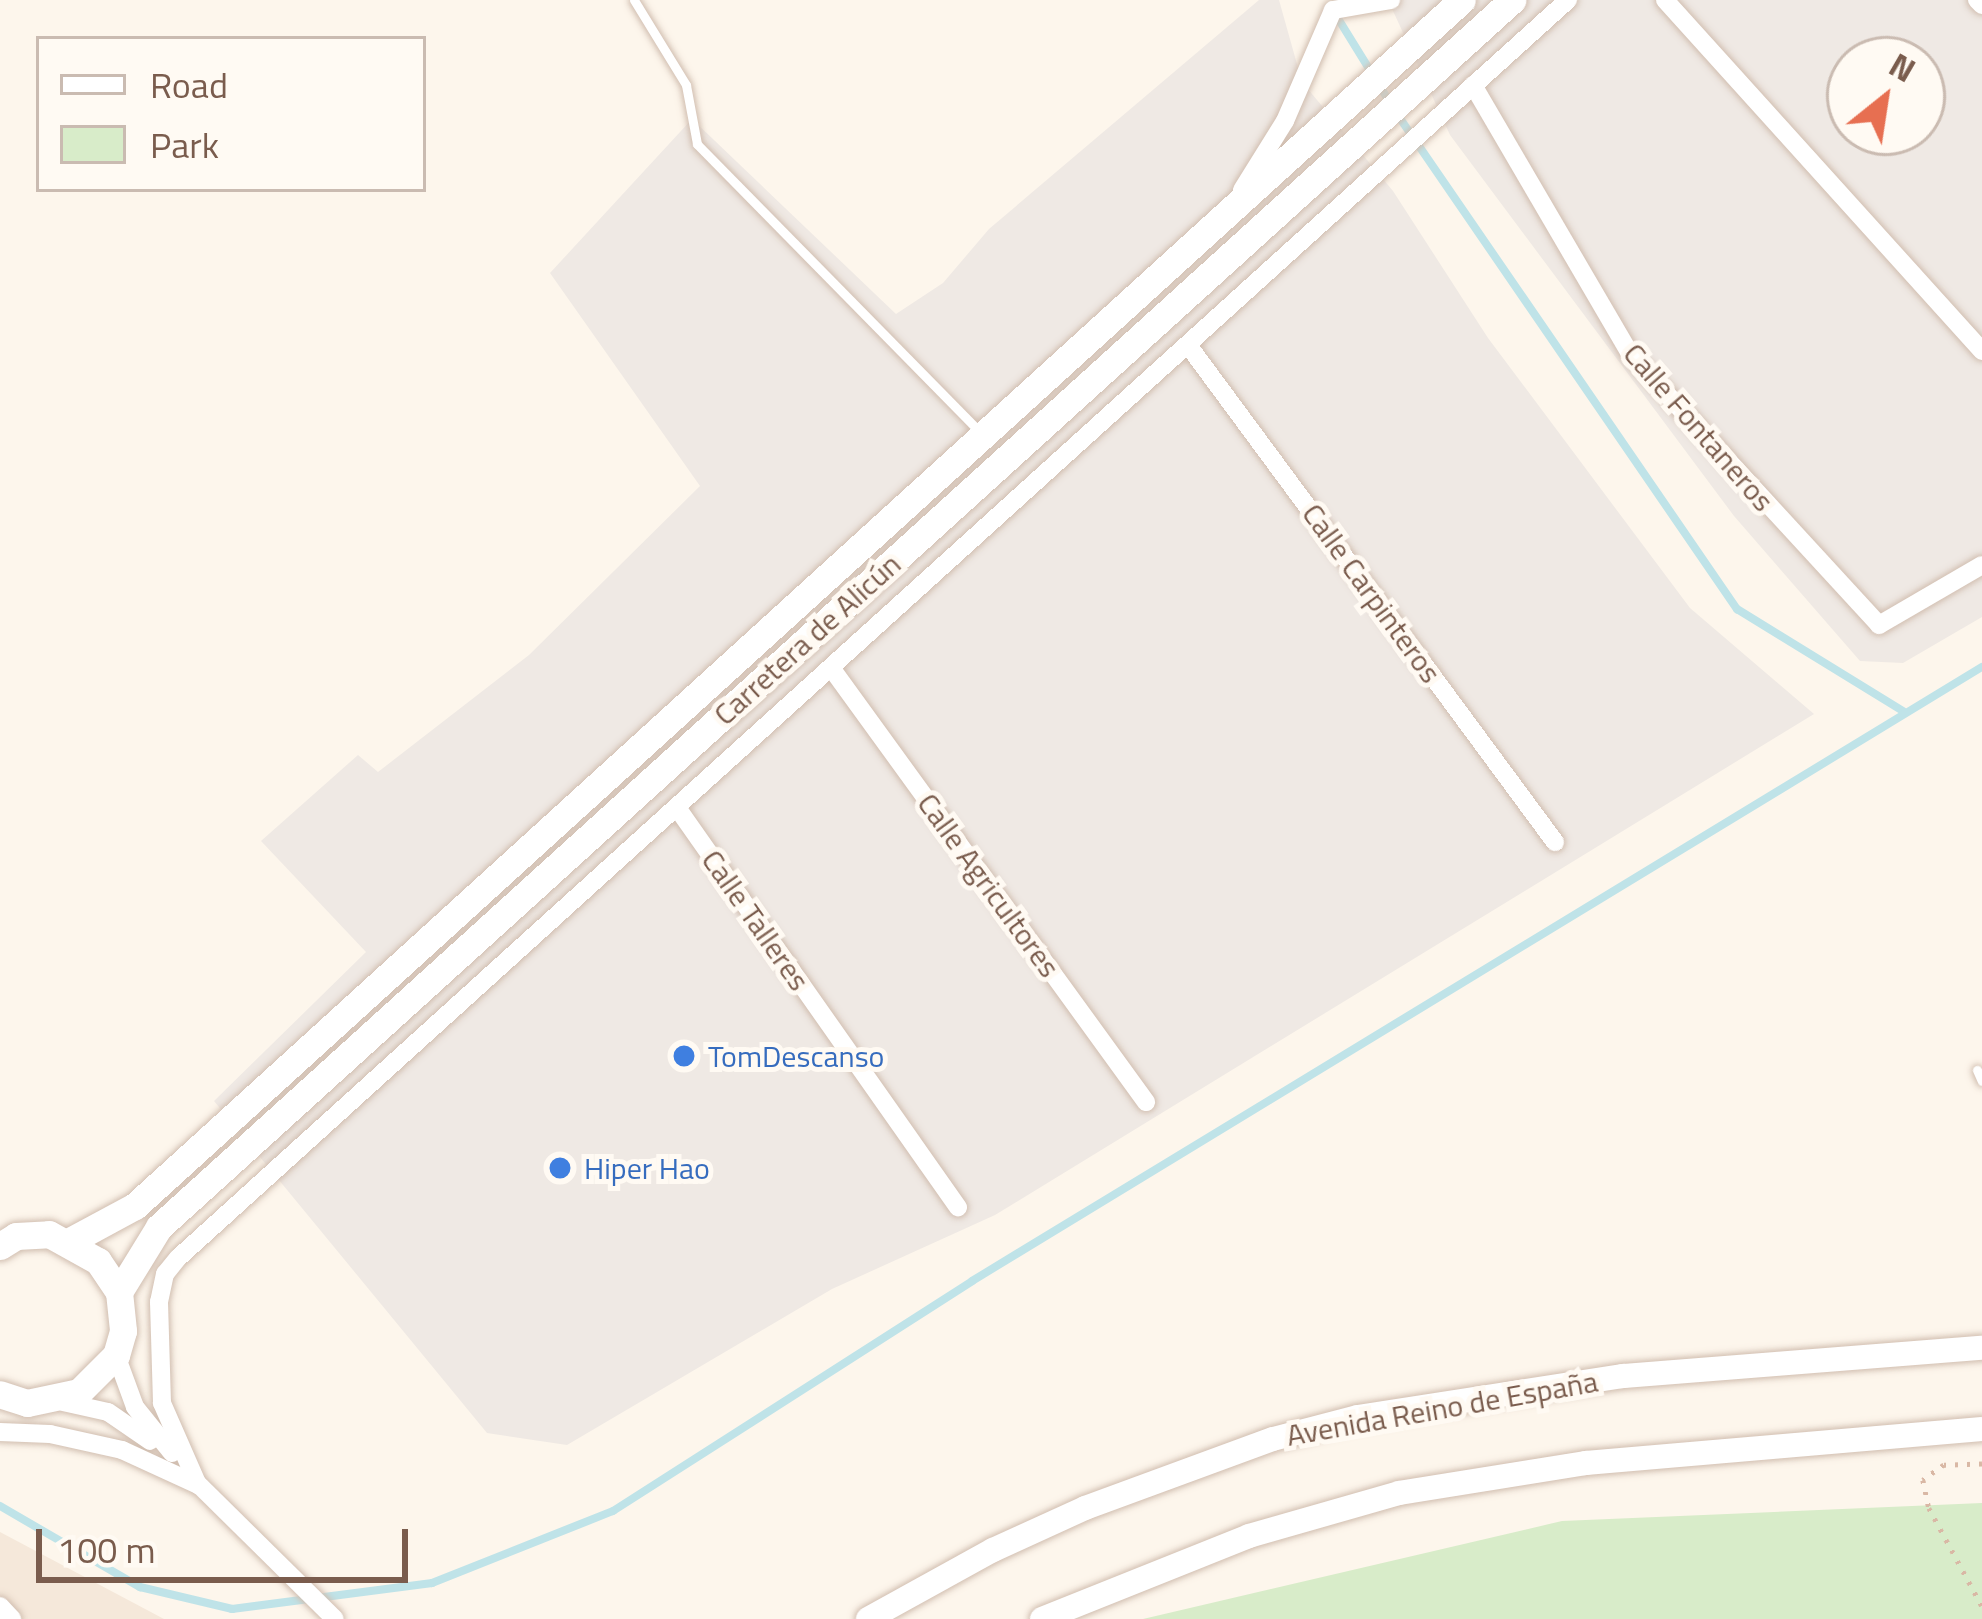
<!DOCTYPE html>
<html>
<head>
<meta charset="utf-8">
<style>
  body { margin:0 }
  #map { position:relative; width:1982px; height:1619px; overflow:hidden; background:#fdf6ec; font-family:"Titillium Web",sans-serif }
  div>[style] { position:absolute }
  .residential>* { inset:0; background:#f5e8da }
  .industrial>* { inset:0; background:#efe9e4 }
  .green>* { inset:0; background:#d8ecc9 }
  .stream>* { height:8px; margin:-4px; padding:0 4px; transform-origin:4px; border-radius:4px; background:#bfe3e8 }
  .path>* { height:4.5px; margin-top:-2.25px; transform-origin:0; background:repeating-linear-gradient(90deg,#d9b8a5 0 3px,transparent 0 12px) }
  .roads { filter:drop-shadow(0 0 3px #d1beb0) drop-shadow(0 0 3px #d1beb0) }
  .service>* { height:9px; margin:-4.5px; padding:0 4.5px; transform-origin:4.5px; border-radius:4.5px; background:#fff }
  .minor>* { height:18px; margin:-9px; padding:0 9px; transform-origin:9px; border-radius:9px; background:#fff }
  .tertiary>* { height:24px; margin:-12px; padding:0 12px; transform-origin:12px; border-radius:12px; background:#fff }
  .secondary>* { height:27px; margin:-13.5px; padding:0 13.5px; transform-origin:13.5px; border-radius:13.5px; background:#fff }
  .dots>* { width:33px; height:33px; translate:-50% -50%; box-sizing:border-box; border:6px solid #fffaf3; border-radius:50% }
  span { translate:-50% -50%; white-space:nowrap; text-align:center; line-height:1.15; -webkit-text-stroke:10px #fffaf3; paint-order:stroke }
  .street-label { font-size:30px; color:#7a5c4d }
  .shop-label { font-size:30px; color:#366cbe }
  .left { translate:0 -50%; text-align:left }
  .legend { position:absolute; left:36px; top:36px; width:390px; height:156px; box-sizing:border-box; background:#fffaf3; border:3px solid #cabbb1; margin:0; padding:15px 21px; list-style:none; font-size:36px; color:#7a5c4d }
  .legend li { display:flex; align-items:center; gap:24px; height:60px }
  .legend b { width:60px; border:3px solid #cabbb1 }
  .north { position:absolute; left:1826px; top:36px; width:120px; height:120px; box-sizing:border-box; background:#fffaf3; border:3px solid #cabbb1; border-radius:50%; rotate:30deg; font-size:33px; font-weight:700; line-height:48px; text-align:center; color:#7a5c4d }
  .north::after { content:''; display:block; margin:auto; width:42px; height:54px; background:#e76f51; clip-path:polygon(50% 0,100% 100%,50% 72%,0 100%) }
  .scale { position:absolute; left:36px; top:1529px; width:372px; height:54px; box-sizing:border-box; border:6px solid #7a5c4d; border-top:0; padding-left:15px; font-size:36px; line-height:42px; white-space:nowrap; color:#7a5c4d; -webkit-text-stroke:9px #fffaf3; paint-order:stroke }
</style>
</head>
<body>
<div id="map">
  <div class="residential">
    <div style="clip-path:polygon(0 1532px,164px 1619px,0 1619px)"></div>
  </div>
  <div class="industrial">
    <div style="clip-path:polygon(1259px 0,1279px 0,1302px 82px,1393px 191px,1488px 338px,1690px 608px,1814px 714px,995px 1215px,832px 1289px,567px 1445px,487px 1433px,214px 1101px,366px 952px,261px 841px,358px 755px,378px 772px,529px 655px,700px 486px,550px 273px,692px 119px,896px 314px,943px 283px,989px 229px)"></div>
    <div style="clip-path:polygon(evenodd,1388px 0,1982px 0,1982px 617px,1903px 663px,1860px 661px,1734px 516px,1450px 135px,1388px 0,1850px 60px,1922px 60px,1922px 132px,1850px 132px,1850px 60px)"></div>
  </div>
  <div class="green">
    <div style="clip-path:polygon(1982px 1503px,1982px 1619px,1143px 1619px,1562px 1521px)"></div>
  </div>
  <div class="stream">
    <div style="left:1334px;top:12px;width:105px;rotate:58.3deg"></div>
    <div style="left:1397px;top:114px;width:601px;rotate:55.52deg"></div>
    <div style="left:1737px;top:609px;width:195px;rotate:31.6deg"></div>
    <div style="left:0;top:1506px;width:162px;rotate:30.1deg"></div>
    <div style="left:140px;top:1587px;width:95px;rotate:13.4deg"></div>
    <div style="left:232px;top:1609px;width:202px;rotate:-7.4deg"></div>
    <div style="left:432px;top:1583px;width:195px;rotate:-21.7deg"></div>
    <div style="left:613px;top:1511px;width:426px;rotate:-32.6deg"></div>
    <div style="left:972px;top:1281px;width:1182px;rotate:-31.3deg"></div>
  </div>
  <div class="path">
    <div style="left:1982px;top:1464px;width:38px;rotate:178deg"></div>
    <div style="left:1944px;top:1465px;width:26px;rotate:144deg"></div>
    <div style="left:1923px;top:1480px;width:29px;rotate:78deg"></div>
    <div style="left:1929px;top:1508px;width:111px;rotate:61.6deg"></div>
  </div>
  <div class="roads">
    <div class="service">
      <div style="left:634px;top:0;width:100px;rotate:58.5deg"></div>
      <div style="left:686px;top:85px;width:60px;rotate:79.4deg"></div>
      <div style="left:697px;top:144px;width:405px;rotate:45.5deg"></div>
      <div style="left:1977px;top:1070px;width:12px;rotate:66deg"></div>
    </div>
    <div class="minor">
      <div style="left:1665px;top:0;width:473px;rotate:47.9deg"></div>
      <div style="left:1977px;top:0;width:7px;rotate:45deg"></div>
      <div style="left:1473px;top:85px;width:311px;rotate:59.7deg"></div>
      <div style="left:1630px;top:354px;width:368px;rotate:47.4deg"></div>
      <div style="left:1879px;top:625px;width:119px;rotate:-30.2deg"></div>
      <div style="left:1242px;top:190px;width:81px;rotate:-58.1deg"></div>
      <div style="left:1285px;top:121px;width:121px;rotate:-66.6deg"></div>
      <div style="left:1333px;top:10px;width:59px;rotate:-9.8deg"></div>
      <div style="left:1188px;top:345px;width:618px;rotate:53.56deg"></div>
      <div style="left:832px;top:669px;width:535px;rotate:54.05deg"></div>
      <div style="left:678px;top:809px;width:487px;rotate:54.9deg"></div>
      <div style="left:116px;top:1355px;width:55px;rotate:69.9deg"></div>
      <div style="left:135px;top:1407px;width:59px;rotate:51.2deg"></div>
      <div style="left:63px;top:1402px;width:46px;rotate:12.5deg"></div>
      <div style="left:108px;top:1412px;width:51px;rotate:34.6deg"></div>
      <div style="left:0;top:1432px;width:50px;rotate:2.3deg"></div>
      <div style="left:50px;top:1434px;width:74px;rotate:12.5deg"></div>
      <div style="left:122px;top:1450px;width:84px;rotate:24.7deg"></div>
      <div style="left:193px;top:1479px;width:199px;rotate:44.6deg"></div>
      <div style="left:198px;top:1485px;width:90px;rotate:-113.7deg"></div>
      <div style="left:162px;top:1403px;width:101px;rotate:-91.7deg"></div>
      <div style="left:159px;top:1302px;width:29px;rotate:-78deg"></div>
      <div style="left:165px;top:1274px;width:21px;rotate:-51deg"></div>
      <div style="left:178px;top:1258px;width:1875px;rotate:-42.15deg"></div>
      <div style="left:0;top:1606px;width:18px;rotate:47deg"></div>
    </div>
    <div class="tertiary">
      <div style="left:868px;top:1619px;width:143px;rotate:-28.9deg"></div>
      <div style="left:993px;top:1550px;width:101px;rotate:-24.5deg"></div>
      <div style="left:1085px;top:1508px;width:200px;rotate:-20.2deg"></div>
      <div style="left:1273px;top:1439px;width:88px;rotate:-14.5deg"></div>
      <div style="left:1358px;top:1417px;width:268px;rotate:-8.8deg"></div>
      <div style="left:1623px;top:1376px;width:360px;rotate:-4.5deg"></div>
      <div style="left:1042px;top:1619px;width:223px;rotate:-21.8deg"></div>
      <div style="left:1249px;top:1536px;width:156px;rotate:-16deg"></div>
      <div style="left:1399px;top:1493px;width:189px;rotate:-9.1deg"></div>
      <div style="left:1586px;top:1463px;width:397px;rotate:-4.9deg"></div>
    </div>
    <div class="secondary">
      <div style="left:70px;top:1241px;width:74px;rotate:-28.3deg"></div>
      <div style="left:135px;top:1206px;width:1793px;rotate:-42.27deg"></div>
      <div style="left:0;top:1246px;width:19px;rotate:-32deg"></div>
      <div style="left:16px;top:1236px;width:33px;rotate:-3deg"></div>
      <div style="left:49px;top:1234px;width:56px;rotate:28.9deg"></div>
      <div style="left:98px;top:1261px;width:37px;rotate:56deg"></div>
      <div style="left:119px;top:1292px;width:39px;rotate:84deg"></div>
      <div style="left:123px;top:1331px;width:25px;rotate:106deg"></div>
      <div style="left:116px;top:1355px;width:52px;rotate:135deg"></div>
      <div style="left:79px;top:1392px;width:53px;rotate:168.1deg"></div>
      <div style="left:27px;top:1403px;width:28px;rotate:-162deg"></div>
      <div style="left:119px;top:1292px;width:76px;rotate:-58.4deg"></div>
      <div style="left:159px;top:1227px;width:1827px;rotate:-42.2deg"></div>
    </div>
  </div>
  <div class="dots">
    <div style="left:684px;top:1056px;background:#3f7fe0"></div>
    <div style="left:560px;top:1168px;background:#3f7fe0"></div>
  </div>
  <div class="street-label">
    <span style="left:1699px;top:427px;rotate:49deg">Calle Fontaneros</span>
    <span style="left:1372px;top:593px;rotate:54deg">Calle Carpinteros</span>
    <span style="left:807px;top:639px;rotate:-42deg">Carretera de Alicún</span>
    <span style="left:989px;top:885px;rotate:54deg">Calle Agricultores</span>
    <span style="left:756px;top:920px;rotate:55deg">Calle Talleres</span>
    <span style="left:1442px;top:1408px;rotate:-10deg">Avenida Reino de España</span>
  </div>
  <div class="shop-label">
    <span class="left" style="left:708px;top:1056px">TomDescanso</span>
    <span class="left" style="left:584px;top:1168px">Hiper Hao</span>
  </div>
  <ul class="legend">
  <li><b style="height:15px;background:#fff"></b>Road</li>
  <li><b style="height:33px;background:#d8ecc9"></b>Park</li>
  </ul>
  <div class="north">N</div>
  <div class="scale">100 m</div>
</div>
</body>
</html>
